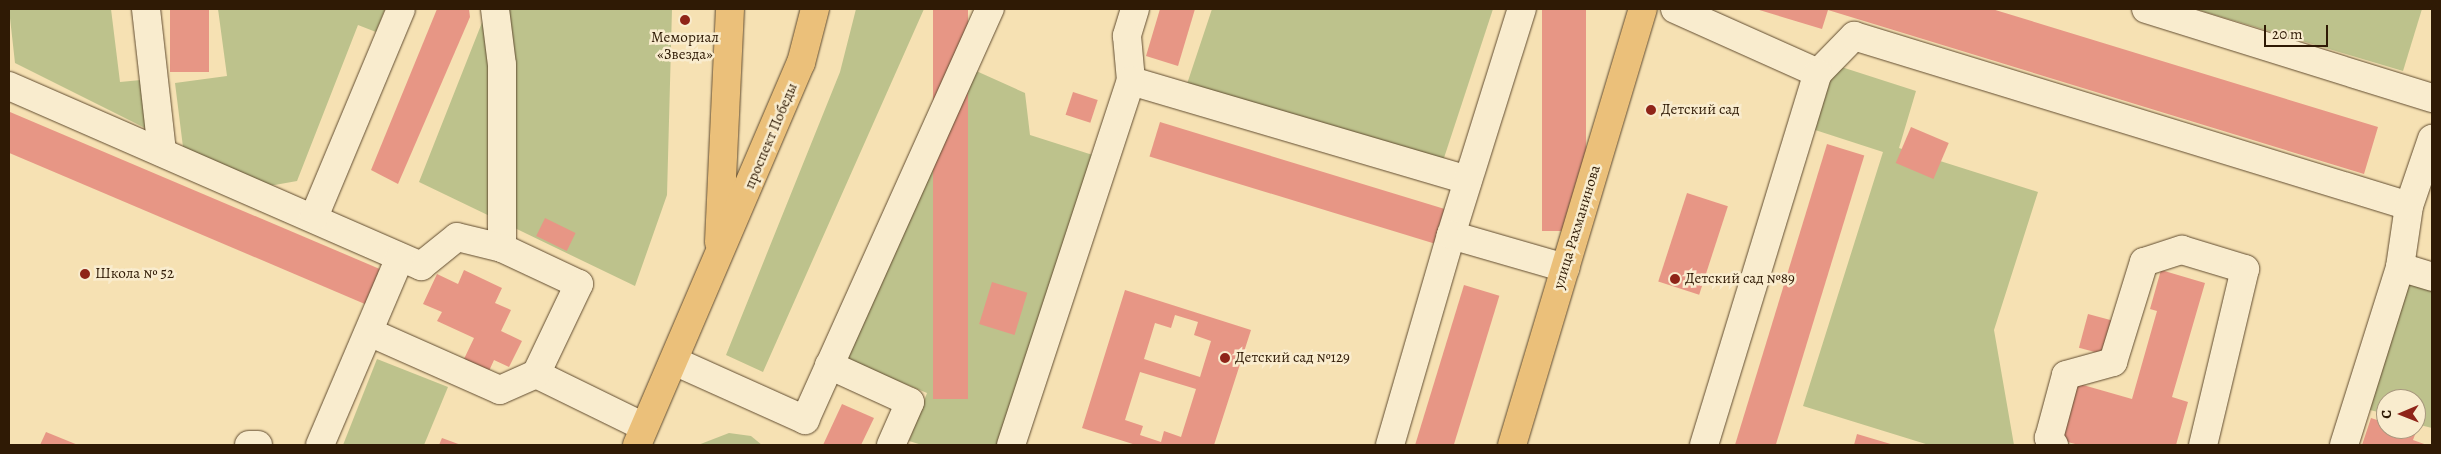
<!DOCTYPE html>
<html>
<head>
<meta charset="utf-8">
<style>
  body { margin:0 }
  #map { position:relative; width:2441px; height:454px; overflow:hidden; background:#f6e1b3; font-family:Alegreya,serif }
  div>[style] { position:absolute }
  .green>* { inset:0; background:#bdc28c }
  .building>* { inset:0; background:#e79685; transform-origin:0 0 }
  .roads { filter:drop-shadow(0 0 1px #614c30) drop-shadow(0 0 1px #614c30) }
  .minor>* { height:28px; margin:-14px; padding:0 14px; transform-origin:14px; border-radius:14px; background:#f9ecce }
  .major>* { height:28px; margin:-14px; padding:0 14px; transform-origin:14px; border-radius:14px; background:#ebc07a }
  .dots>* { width:14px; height:14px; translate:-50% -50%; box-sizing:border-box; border:2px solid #f9ecce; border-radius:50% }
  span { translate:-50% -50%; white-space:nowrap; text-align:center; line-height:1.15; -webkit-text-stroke:5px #f9ecce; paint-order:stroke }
  .poi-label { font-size:15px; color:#2f1a05 }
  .left { translate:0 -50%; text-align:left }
  .street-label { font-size:15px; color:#2f1a05 }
  .frame { position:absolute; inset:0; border:10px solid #2f1a05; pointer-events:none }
  .north { position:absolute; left:2376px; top:389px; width:50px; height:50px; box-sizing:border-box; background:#f9ecce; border:1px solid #a8987e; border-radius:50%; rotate:269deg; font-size:14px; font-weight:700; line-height:20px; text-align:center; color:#2f1a05 }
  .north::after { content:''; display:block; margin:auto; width:18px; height:22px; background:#8f2418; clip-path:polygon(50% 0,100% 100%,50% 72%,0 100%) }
  .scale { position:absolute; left:2264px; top:25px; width:64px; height:22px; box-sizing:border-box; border:2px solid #2f1a05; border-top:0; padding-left:6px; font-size:15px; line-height:18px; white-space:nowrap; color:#2f1a05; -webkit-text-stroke:4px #f9ecce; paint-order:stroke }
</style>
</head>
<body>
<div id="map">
  <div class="green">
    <div style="clip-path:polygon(9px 9px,111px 9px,120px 82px,141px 80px,147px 129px,15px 63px)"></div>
    <div style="clip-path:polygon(218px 9px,385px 9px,376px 32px,358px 25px,297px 181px,269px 186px,183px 147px,175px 83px,227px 76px)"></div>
    <div style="clip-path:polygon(482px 9px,672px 9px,667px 195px,635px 286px,419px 182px,483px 20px)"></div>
    <div style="clip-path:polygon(856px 9px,924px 9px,763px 372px,726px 355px,840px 72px)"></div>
    <div style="clip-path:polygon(1212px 9px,1493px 9px,1441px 167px,1187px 84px)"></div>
    <div style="clip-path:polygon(2195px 9px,2422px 9px,2403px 71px)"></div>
    <div style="clip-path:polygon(1829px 63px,1916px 91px,1899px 148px,2038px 192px,1994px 330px,2014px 445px,1929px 445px,1803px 406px,1883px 152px,1809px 128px)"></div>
    <div style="clip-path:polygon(974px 70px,1025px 93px,1030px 135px,1099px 157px,1001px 445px,922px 445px,909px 441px,927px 393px,847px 360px)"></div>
    <div style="clip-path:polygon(2408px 283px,2432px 290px,2432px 428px,2416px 424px,2416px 399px,2386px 399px,2386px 414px,2370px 410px)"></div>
    <div style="clip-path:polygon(377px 359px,448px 387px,424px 445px,343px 445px)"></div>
    <div style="clip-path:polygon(729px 433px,751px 436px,762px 445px,698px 445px)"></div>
  </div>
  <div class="building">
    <div style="left:170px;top:9px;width:39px;height:63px"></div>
    <div style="clip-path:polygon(437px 9px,469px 9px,470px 17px,398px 184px,371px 170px)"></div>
    <div style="left:933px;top:9px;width:35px;height:390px"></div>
    <div style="clip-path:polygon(1160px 9px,1195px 9px,1178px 66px,1146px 56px)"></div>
    <div style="left:1542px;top:9px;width:44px;height:222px"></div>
    <div style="clip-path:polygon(1756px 9px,1992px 9px,2378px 127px,2364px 174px,1828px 10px,1822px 29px)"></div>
    <div style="left:1073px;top:92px;width:26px;height:24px;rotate:18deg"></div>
    <div style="left:10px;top:112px;width:408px;height:38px;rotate:23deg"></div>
    <div style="left:1160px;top:122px;width:302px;height:36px;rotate:17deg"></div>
    <div style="left:1911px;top:127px;width:41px;height:39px;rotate:23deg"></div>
    <div style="left:1827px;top:144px;width:39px;height:314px;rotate:17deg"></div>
    <div style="left:1687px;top:193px;width:43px;height:93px;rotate:18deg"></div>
    <div style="left:545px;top:218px;width:34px;height:20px;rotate:26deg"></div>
    <div style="clip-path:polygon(464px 270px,502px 288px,495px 303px,511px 310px,501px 331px,522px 341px,509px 367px,494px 360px,489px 371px,464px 359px,474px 338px,437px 321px,442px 312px,423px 304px,437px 274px,458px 284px)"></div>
    <div style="clip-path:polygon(2161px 270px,2205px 283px,2172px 397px,2188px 402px,2176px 445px,2079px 445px,2060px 440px,2076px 383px,2132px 399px,2157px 311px,2150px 309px)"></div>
    <div style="left:992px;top:282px;width:37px;height:44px;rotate:17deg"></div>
    <div style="left:1464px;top:285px;width:37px;height:167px;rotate:17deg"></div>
    <div style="clip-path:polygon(evenodd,1125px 290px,1251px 330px,1214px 445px,1136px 445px,1082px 428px,1125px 290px,1175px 315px,1198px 322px,1194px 335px,1211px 341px,1200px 377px,1144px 359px,1155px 323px,1171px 328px,1175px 315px,1125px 290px,1140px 372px,1196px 389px,1181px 437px,1164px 431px,1161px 442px,1140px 435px,1143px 426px,1125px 420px,1140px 372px)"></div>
    <div style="left:2088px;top:314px;width:28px;height:35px;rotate:15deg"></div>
    <div style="clip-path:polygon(842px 404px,874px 418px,861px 445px,823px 445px)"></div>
    <div style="clip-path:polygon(2371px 418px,2386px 423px,2386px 429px,2416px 432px,2413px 440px,2427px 445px,2362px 445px)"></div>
    <div style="clip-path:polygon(46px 432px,78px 445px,40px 445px)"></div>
    <div style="clip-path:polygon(1857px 434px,1894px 445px,1854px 445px)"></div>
    <div style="clip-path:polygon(442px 438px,461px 445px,439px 445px)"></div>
  </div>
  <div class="roads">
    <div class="minor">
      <div style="left:146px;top:9px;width:144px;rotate:83.6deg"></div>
      <div style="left:495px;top:9px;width:56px;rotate:82.9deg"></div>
      <div style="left:502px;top:65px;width:183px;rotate:90deg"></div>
      <div style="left:1135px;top:9px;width:28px;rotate:107deg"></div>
      <div style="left:1127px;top:36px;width:45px;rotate:84.9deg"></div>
      <div style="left:1131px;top:81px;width:351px;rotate:16.4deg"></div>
      <div style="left:1675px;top:9px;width:157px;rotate:24.1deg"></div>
      <div style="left:1818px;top:73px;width:52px;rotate:-45.8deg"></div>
      <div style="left:1854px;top:36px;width:580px;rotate:17.03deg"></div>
      <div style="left:2146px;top:9px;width:300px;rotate:17.3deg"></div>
      <div style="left:9px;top:86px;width:450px;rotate:23.6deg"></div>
      <div style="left:421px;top:266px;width:46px;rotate:-38.9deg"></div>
      <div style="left:457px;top:237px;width:46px;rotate:13.7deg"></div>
      <div style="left:502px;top:248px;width:85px;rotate:25.1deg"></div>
      <div style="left:579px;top:284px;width:100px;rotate:115.5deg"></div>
      <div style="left:536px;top:374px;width:120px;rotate:26.1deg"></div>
      <div style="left:314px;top:217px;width:225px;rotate:-67.3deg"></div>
      <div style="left:1451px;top:235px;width:237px;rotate:-72.6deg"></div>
      <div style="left:2400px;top:267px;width:34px;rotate:17deg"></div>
      <div style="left:369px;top:332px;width:143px;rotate:23.9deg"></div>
      <div style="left:500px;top:390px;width:39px;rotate:-24deg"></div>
      <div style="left:674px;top:361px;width:144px;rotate:24.2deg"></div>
      <div style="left:805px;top:420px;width:451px;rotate:-65.8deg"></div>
      <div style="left:829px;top:365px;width:89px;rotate:24.6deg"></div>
      <div style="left:910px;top:402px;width:47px;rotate:113.8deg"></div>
      <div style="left:249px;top:445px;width:9px"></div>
      <div style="left:320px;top:445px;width:204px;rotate:-66.9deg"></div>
      <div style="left:1011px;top:445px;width:383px;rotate:-71.8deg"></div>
      <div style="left:1390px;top:445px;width:219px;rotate:-73.8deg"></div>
      <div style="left:1451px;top:235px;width:119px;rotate:16.1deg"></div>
      <div style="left:1704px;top:445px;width:389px;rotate:-73deg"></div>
      <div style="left:2054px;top:445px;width:9px;rotate:-126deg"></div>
      <div style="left:2049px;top:438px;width:65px;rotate:-74.9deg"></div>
      <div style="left:2066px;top:375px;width:49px;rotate:-15.5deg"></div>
      <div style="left:2113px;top:362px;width:105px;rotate:-72.8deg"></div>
      <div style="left:2144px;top:262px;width:40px;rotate:-18deg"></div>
      <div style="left:2182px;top:250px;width:66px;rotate:16.8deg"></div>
      <div style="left:2245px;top:269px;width:181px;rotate:103.4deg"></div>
      <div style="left:2344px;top:445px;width:187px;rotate:-72.5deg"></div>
      <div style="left:2400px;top:267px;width:62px;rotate:-81.6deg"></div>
      <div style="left:2409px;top:206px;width:71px;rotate:-71.1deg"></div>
    </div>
    <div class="major">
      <div style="left:719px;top:242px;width:233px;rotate:-87.3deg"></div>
      <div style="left:637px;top:445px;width:416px;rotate:-66.8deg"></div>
      <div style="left:801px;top:63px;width:56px;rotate:-75.5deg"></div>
      <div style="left:1512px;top:445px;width:455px;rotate:-73.3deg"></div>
    </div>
  </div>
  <div class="dots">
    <div style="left:685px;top:20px;background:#8f2418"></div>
    <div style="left:1651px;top:110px;background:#8f2418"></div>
    <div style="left:85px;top:274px;background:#8f2418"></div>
    <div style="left:1675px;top:279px;background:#8f2418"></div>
    <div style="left:1225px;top:358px;background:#8f2418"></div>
  </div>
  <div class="poi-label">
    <span style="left:685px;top:46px">Мемориал<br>«Звезда»</span>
    <span class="left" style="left:1661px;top:110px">Детский сад</span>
    <span class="left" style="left:95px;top:274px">Школа № 52</span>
    <span class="left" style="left:1685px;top:279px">Детский сад №89</span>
    <span class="left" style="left:1235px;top:358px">Детский сад №129</span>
  </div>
  <div class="street-label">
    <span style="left:771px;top:136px;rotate:-67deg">проспект Победы</span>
    <span style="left:1577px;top:227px;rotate:-73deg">улица Рахманинова</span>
  </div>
  <div class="frame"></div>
  <div class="north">С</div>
  <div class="scale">20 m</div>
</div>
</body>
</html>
